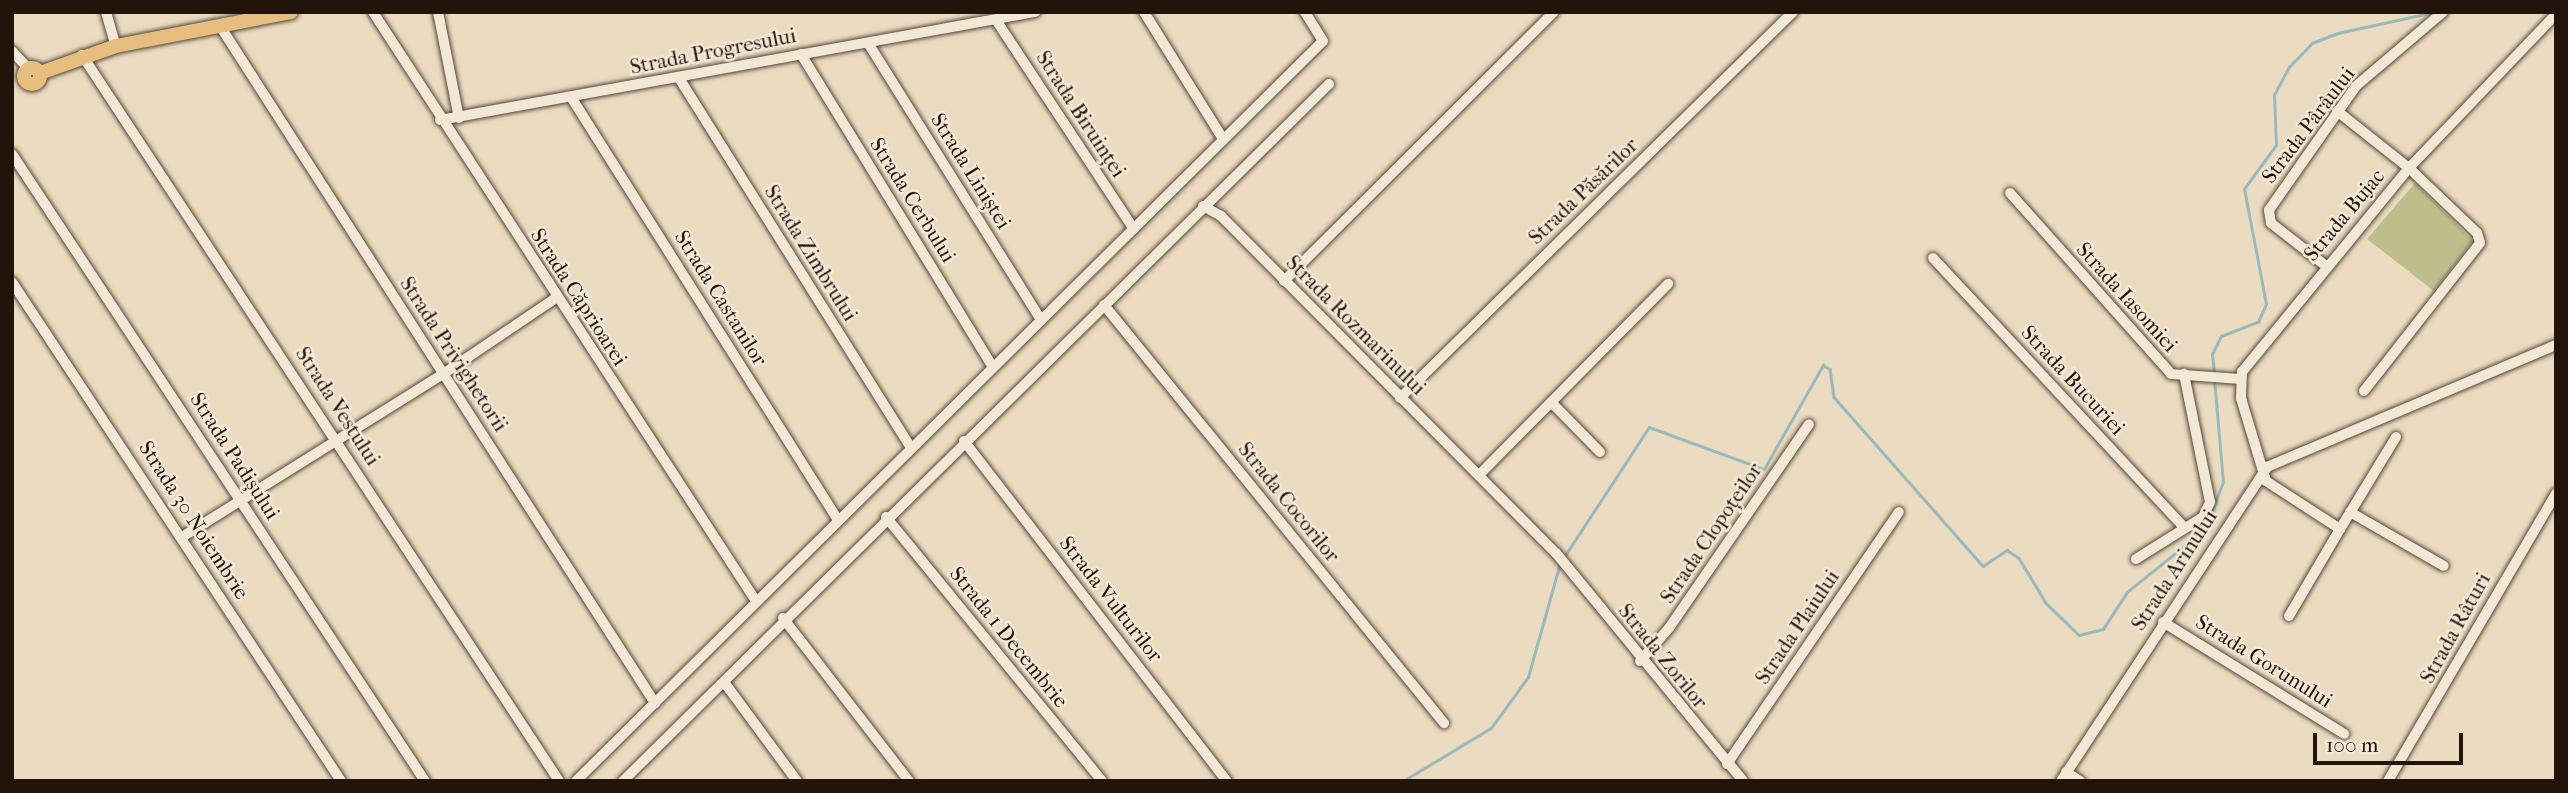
<!DOCTYPE html>
<html>
<head>
<meta charset="utf-8">
<style>
  body { margin:0 }
  #map { position:relative; width:2568px; height:793px; overflow:hidden; background:#ebdbc0; font-family:"IM FELL French Canon",serif }
  div>[style] { position:absolute }
  .green>* { inset:0; background:#bebe8d }
  .stream>* { height:2.5px; margin:-1.25px; padding:0 1.25px; transform-origin:1.25px; border-radius:1.25px; background:#9bb9bb }
  .roads { filter:drop-shadow(0 0 2px #544638) drop-shadow(0 0 2px #544638) }
  .minor>* { height:10px; margin:-5px; padding:0 5px; transform-origin:5px; border-radius:5px; background:#f2e8d6 }
  .major>* { height:14px; margin:-7px; padding:0 7px; transform-origin:7px; border-radius:7px; background:#e6be80 }
  .major>.ring { margin:-7px; padding:0; box-sizing:content-box; background:none; border:14px solid #e6be80; border-radius:50% }
  span { translate:-50% -50%; white-space:nowrap; text-align:center; line-height:1.15; -webkit-text-stroke:5px #f2e8d6; paint-order:stroke }
  .street-label { font-size:21px; color:#22140b }
  .frame { position:absolute; inset:0; border:14px solid #22140b; pointer-events:none }
  .scale { position:absolute; left:2313px; top:733px; width:150px; height:32px; box-sizing:border-box; border:4px solid #22140b; border-top:0; padding-left:9px; font-size:21px; line-height:24px; white-space:nowrap; color:#22140b; -webkit-text-stroke:5px #f2e8d6; paint-order:stroke }
</style>
</head>
<body>
<div id="map">
  <div class="green">
    <div style="clip-path:polygon(2415px 183px,2473px 241px,2434px 291px,2367px 239px)"></div>
  </div>
  <div class="stream">
    <div style="left:2214px;top:373px;width:19px;rotate:-96deg"></div>
    <div style="left:2212px;top:354px;width:20px;rotate:-63deg"></div>
    <div style="left:2221px;top:336px;width:40px;rotate:-21deg"></div>
    <div style="left:2258px;top:322px;width:20px;rotate:-66deg"></div>
    <div style="left:2266px;top:304px;width:117px;rotate:-100.8deg"></div>
    <div style="left:2244px;top:189px;width:54px;rotate:-54deg"></div>
    <div style="left:2276px;top:145px;width:50px;rotate:-92.3deg"></div>
    <div style="left:2274px;top:95px;width:32px;rotate:-62deg"></div>
    <div style="left:2289px;top:67px;width:33px;rotate:-46deg"></div>
    <div style="left:2312px;top:43px;width:28px;rotate:-21deg"></div>
    <div style="left:2338px;top:33px;width:98px;rotate:-12.3deg"></div>
    <div style="left:1564px;top:557px;width:155px;rotate:-56.8deg"></div>
    <div style="left:1649px;top:427px;width:122px;rotate:20.1deg"></div>
    <div style="left:1764px;top:469px;width:120px;rotate:-60.4deg"></div>
    <div style="left:1823px;top:365px;width:8px;rotate:30deg"></div>
    <div style="left:1830px;top:369px;width:28px;rotate:82deg"></div>
    <div style="left:1834px;top:397px;width:225px;rotate:48.6deg"></div>
    <div style="left:1983px;top:566px;width:29px;rotate:-34deg"></div>
    <div style="left:2007px;top:550px;width:14px;rotate:34deg"></div>
    <div style="left:2019px;top:558px;width:52px;rotate:59deg"></div>
    <div style="left:2046px;top:603px;width:46px;rotate:44.1deg"></div>
    <div style="left:2079px;top:635px;width:25px;rotate:-14deg"></div>
    <div style="left:2103px;top:629px;width:44px;rotate:-57deg"></div>
    <div style="left:2127px;top:592px;width:99px;rotate:-38.8deg"></div>
    <div style="left:2204px;top:530px;width:52px;rotate:-68.4deg"></div>
    <div style="left:2223px;top:482px;width:102px;rotate:-95deg"></div>
    <div style="left:1403px;top:781px;width:103px;rotate:-31.1deg"></div>
    <div style="left:1491px;top:728px;width:63px;rotate:-54deg"></div>
    <div style="left:1528px;top:677px;width:118px;rotate:-74.3deg"></div>
  </div>
  <div class="roads">
    <div class="minor">
      <div style="left:106px;top:12px;width:35px;rotate:74deg"></div>
      <div style="left:373px;top:12px;width:703px;rotate:56.97deg"></div>
      <div style="left:438px;top:12px;width:108px;rotate:78.8deg"></div>
      <div style="left:1144px;top:12px;width:150px;rotate:58.1deg"></div>
      <div style="left:996px;top:20px;width:250px;rotate:56.6deg"></div>
      <div style="left:220px;top:26px;width:805px;rotate:57.28deg"></div>
      <div style="left:868px;top:43px;width:327px;rotate:58deg"></div>
      <div style="left:12px;top:51px;width:23px;rotate:47deg"></div>
      <div style="left:801px;top:54px;width:367px;rotate:58.5deg"></div>
      <div style="left:82px;top:55px;width:869px;rotate:56.69deg"></div>
      <div style="left:679px;top:78px;width:437px;rotate:57.9deg"></div>
      <div style="left:571px;top:97px;width:500px;rotate:57.74deg"></div>
      <div style="left:2337px;top:111px;width:92px;rotate:38.4deg"></div>
      <div style="left:2409px;top:168px;width:94px;rotate:43.7deg"></div>
      <div style="left:2477px;top:233px;width:10px;rotate:73deg"></div>
      <div style="left:2480px;top:243px;width:188px;rotate:128.1deg"></div>
      <div style="left:440px;top:120px;width:605px;rotate:-10.29deg"></div>
      <div style="left:12px;top:154px;width:751px;rotate:56.63deg"></div>
      <div style="left:2010px;top:193px;width:242px;rotate:48.3deg"></div>
      <div style="left:2171px;top:374px;width:68px;rotate:4.2deg"></div>
      <div style="left:1203px;top:206px;width:21px;rotate:29deg"></div>
      <div style="left:1221px;top:216px;width:475px;rotate:45.2deg"></div>
      <div style="left:1556px;top:553px;width:295px;rotate:50.6deg"></div>
      <div style="left:1933px;top:258px;width:368px;rotate:47deg"></div>
      <div style="left:2326px;top:266px;width:70px;rotate:-142deg"></div>
      <div style="left:2271px;top:223px;width:13px;rotate:-99deg"></div>
      <div style="left:2269px;top:210px;width:151px;rotate:-54.9deg"></div>
      <div style="left:2356px;top:86px;width:114px;rotate:-40.4deg"></div>
      <div style="left:1284px;top:281px;width:381px;rotate:-44.9deg"></div>
      <div style="left:12px;top:282px;width:598px;rotate:56.6deg"></div>
      <div style="left:1104px;top:305px;width:539px;rotate:50.88deg"></div>
      <div style="left:1400px;top:398px;width:551px;rotate:-44.49deg"></div>
      <div style="left:1551px;top:402px;width:70px;rotate:45.6deg"></div>
      <div style="left:2396px;top:437px;width:108px;rotate:121.3deg"></div>
      <div style="left:2340px;top:529px;width:88px;rotate:-147deg"></div>
      <div style="left:2266px;top:481px;width:87px;rotate:-106.8deg"></div>
      <div style="left:2241px;top:398px;width:26px;rotate:-88deg"></div>
      <div style="left:2242px;top:372px;width:264px;rotate:-50.7deg"></div>
      <div style="left:2409px;top:168px;width:213px;rotate:-46.3deg"></div>
      <div style="left:964px;top:441px;width:430px;rotate:52.3deg"></div>
      <div style="left:1479px;top:475px;width:269px;rotate:-45.3deg"></div>
      <div style="left:2350px;top:512px;width:108px;rotate:29.9deg"></div>
      <div style="left:886px;top:517px;width:341px;rotate:50.7deg"></div>
      <div style="left:182px;top:537px;width:308px;rotate:-32deg"></div>
      <div style="left:443px;top:374px;width:138px;rotate:-34deg"></div>
      <div style="left:2136px;top:559px;width:79px;rotate:-32.1deg"></div>
      <div style="left:2203px;top:517px;width:17px;rotate:-65deg"></div>
      <div style="left:2210px;top:502px;width:131px;rotate:-101.5deg"></div>
      <div style="left:2289px;top:616px;width:101px;rotate:-59.6deg"></div>
      <div style="left:783px;top:618px;width:206px;rotate:52.3deg"></div>
      <div style="left:2163px;top:622px;width:213px;rotate:31.7deg"></div>
      <div style="left:1640px;top:661px;width:44px;rotate:-48.7deg"></div>
      <div style="left:1669px;top:628px;width:247px;rotate:-55.5deg"></div>
      <div style="left:724px;top:682px;width:123px;rotate:53.6deg"></div>
      <div style="left:1727px;top:764px;width:305px;rotate:-55.7deg"></div>
      <div style="left:2066px;top:772px;width:17px;rotate:33deg"></div>
      <div style="left:576px;top:781px;width:1051px;rotate:-44.73deg"></div>
      <div style="left:1323px;top:41px;width:34px;rotate:-122deg"></div>
      <div style="left:623px;top:781px;width:992px;rotate:-44.63deg"></div>
      <div style="left:2061px;top:781px;width:376px;rotate:-56.7deg"></div>
      <div style="left:2267px;top:467px;width:314px;rotate:-22.9deg"></div>
      <div style="left:2388px;top:781px;width:333px;rotate:-59.7deg"></div>
    </div>
    <div class="major">
      <div class="ring" style="left:24px;top:68px;width:2px;height:2px"></div>
      <div style="left:40px;top:73px;width:81px;rotate:-19.6deg"></div>
      <div style="left:116px;top:46px;width:178px;rotate:-11deg"></div>
    </div>
  </div>
  <div class="street-label">
    <span style="left:713px;top:51px;rotate:-11deg">Strada Progresului</span>
    <span style="left:1081px;top:114px;rotate:57deg">Strada Biruinței</span>
    <span style="left:2308px;top:125px;rotate:-53deg">Strada Pârâului</span>
    <span style="left:971px;top:171px;rotate:58deg">Strada Liniștei</span>
    <span style="left:1583px;top:191px;rotate:-44deg">Strada Păsărilor</span>
    <span style="left:913px;top:200px;rotate:58deg">Strada Cerbului</span>
    <span style="left:2344px;top:215px;rotate:-50deg">Strada Bujac</span>
    <span style="left:811px;top:253px;rotate:58deg">Strada Zimbrului</span>
    <span style="left:579px;top:297px;rotate:57deg">Strada Căprioarei</span>
    <span style="left:2127px;top:297px;rotate:48deg">Strada Iasomiei</span>
    <span style="left:721px;top:298px;rotate:58deg">Strada Castanilor</span>
    <span style="left:1356px;top:325px;rotate:45deg">Strada Rozmarinului</span>
    <span style="left:454px;top:354px;rotate:57deg">Strada Privighetorii</span>
    <span style="left:2073px;top:380px;rotate:47deg">Strada Bucuriei</span>
    <span style="left:338px;top:406px;rotate:57deg">Strada Vestului</span>
    <span style="left:235px;top:456px;rotate:57deg">Strada Padișului</span>
    <span style="left:1289px;top:502px;rotate:51deg">Strada Cocorilor</span>
    <span style="left:194px;top:520px;rotate:57deg">Strada 30 Noiembrie</span>
    <span style="left:1711px;top:533px;rotate:-56deg">Strada Clopoțeilor</span>
    <span style="left:2174px;top:570px;rotate:-57deg">Strada Arinului</span>
    <span style="left:1111px;top:599px;rotate:52deg">Strada Vulturilor</span>
    <span style="left:1797px;top:627px;rotate:-56deg">Strada Plaiului</span>
    <span style="left:2455px;top:628px;rotate:-61deg">Strada Râturi</span>
    <span style="left:1009px;top:637px;rotate:51deg">Strada 1 Decembrie</span>
    <span style="left:1663px;top:656px;rotate:51deg">Strada Zorilor</span>
    <span style="left:2264px;top:661px;rotate:32deg">Strada Gorunului</span>
  </div>
  <div class="frame"></div>
  <div class="scale">100 m</div>
</div>
</body>
</html>
